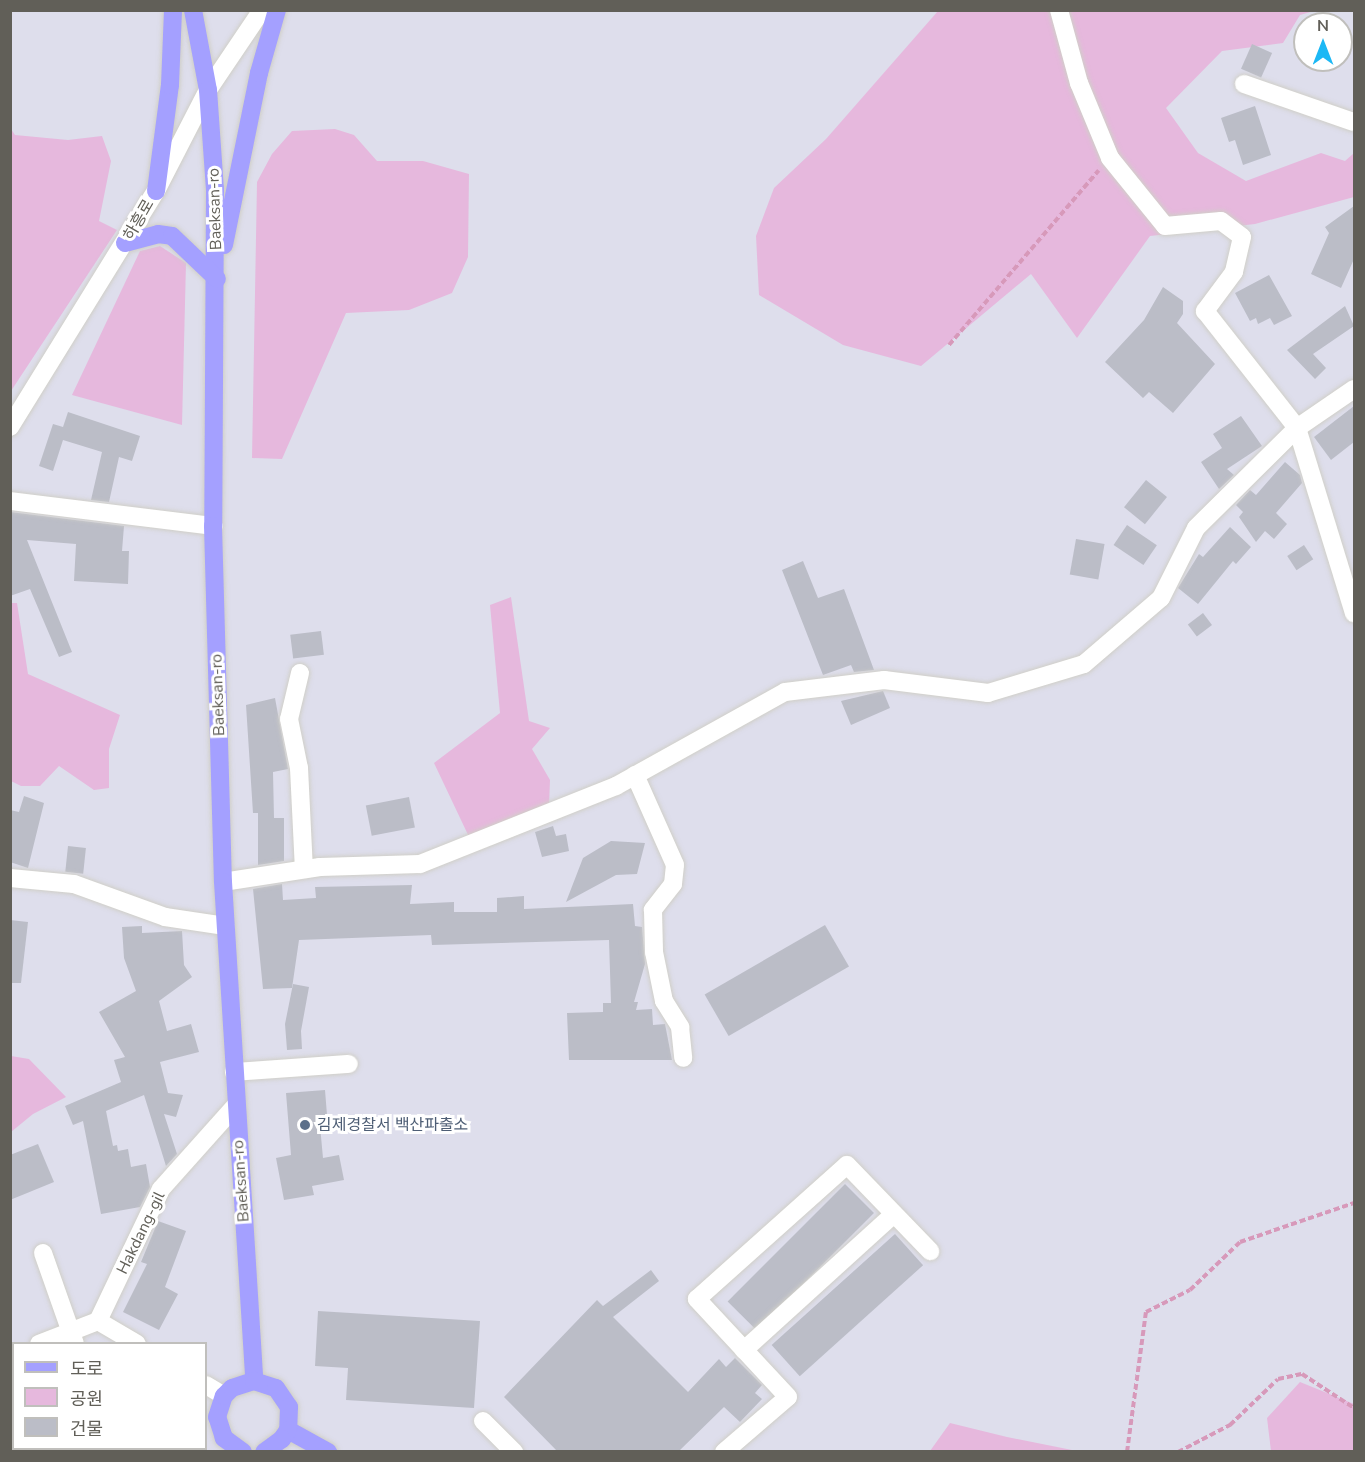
<!DOCTYPE html>
<html>
<head>
<meta charset="utf-8">
<style>
  body { margin:0 }
  #map { position:relative; width:1365px; height:1462px; overflow:hidden; background:#dedeec; font-family:"Nunito Sans","Noto Sans KR",sans-serif }
  div>[style] { position:absolute }
  .green>* { inset:0; background:#e6b8dd }
  .building>* { inset:0; background:#bbbdc7; transform-origin:0 0 }
  .path>* { height:4px; margin-top:-2px; transform-origin:0; background:repeating-linear-gradient(90deg,#d799ba 0 6px,transparent 0 9px) }
  .roads { filter:drop-shadow(0 0 2px #d0cfc8) drop-shadow(0 0 2px #d0cfc8) }
  .minor>* { height:18px; margin:-9px; padding:0 9px; transform-origin:9px; border-radius:9px; background:#fff }
  .major>* { height:18px; margin:-9px; padding:0 9px; transform-origin:9px; border-radius:9px; background:#a4a0ff }
  .dots>* { width:16px; height:16px; translate:-50% -50%; box-sizing:border-box; border:3px solid #fff; border-radius:50% }
  span { translate:-50% -50%; white-space:nowrap; text-align:center; line-height:1.15; -webkit-text-stroke:6px #fff; paint-order:stroke }
  .street-label { font-size:16px; color:#615f58 }
  .service-label { font-size:16px; color:#4e5e75 }
  .left { translate:0 -50%; text-align:left }
  .frame { position:absolute; inset:0; border:12px solid #615f58; pointer-events:none }
  .legend { position:absolute; left:12px; top:1342px; width:195px; height:108px; box-sizing:border-box; background:#fff; border:2px solid #c0bfbc; margin:0; padding:8px 10px; list-style:none; font-size:18px; color:#615f58 }
  .legend li { display:flex; align-items:center; gap:12px; height:30px }
  .legend b { width:30px; border:2px solid #c0bfbc }
  .north { position:absolute; left:1293px; top:12px; width:60px; height:60px; box-sizing:border-box; background:#fff; border:2px solid #c0bfbc; border-radius:50%; rotate:0deg; font-size:16px; font-weight:700; line-height:24px; text-align:center; color:#615f58 }
  .north::after { content:''; display:block; margin:auto; width:21px; height:27px; background:#1cb8f5; clip-path:polygon(50% 0,100% 100%,50% 72%,0 100%) }
</style>
</head>
<body>
<div id="map">
  <div class="green">
    <div style="clip-path:polygon(938px 11px,1314px 11px,1300px 15px,1283px 43px,1222px 51px,1166px 108px,1198px 153px,1246px 181px,1321px 153px,1345px 161px,1354px 153px,1354px 197px,1255px 224px,1150px 236px,1077px 338px,1031px 274px,921px 366px,843px 345px,759px 295px,756px 236px,774px 188px,826px 139px)"></div>
    <div style="clip-path:polygon(11px 129px,15px 135px,68px 140px,102px 136px,111px 161px,99px 221px,117px 230px,11px 391px)"></div>
    <div style="clip-path:polygon(335px 129px,354px 135px,377px 161px,423px 161px,469px 174px,468px 257px,452px 293px,409px 310px,346px 313px,282px 459px,252px 458px,257px 182px,272px 154px,292px 131px)"></div>
    <div style="clip-path:polygon(160px 246px,186px 263px,182px 425px,72px 395px,140px 251px)"></div>
    <div style="clip-path:polygon(511px 597px,529px 721px,550px 728px,532px 749px,550px 780px,549px 806px,470px 839px,434px 763px,500px 713px,490px 605px)"></div>
    <div style="clip-path:polygon(10px 603px,17px 603px,28px 674px,120px 715px,109px 749px,109px 788px,94px 790px,59px 766px,40px 786px,21px 786px,11px 781px)"></div>
    <div style="clip-path:polygon(11px 1056px,29px 1059px,66px 1097px,33px 1114px,11px 1132px)"></div>
    <div style="clip-path:polygon(1300px 1382px,1354px 1404px,1354px 1451px,1271px 1451px,1267px 1418px)"></div>
    <div style="clip-path:polygon(950px 1423px,1007px 1437px,1077px 1451px,930px 1451px)"></div>
  </div>
  <div class="building">
    <div style="left:1252px;top:44px;width:22px;height:27px;rotate:24deg"></div>
    <div style="clip-path:polygon(1255px 106px,1271px 155px,1243px 165px,1235px 140px,1229px 142px,1221px 118px)"></div>
    <div style="clip-path:polygon(1354px 206px,1354px 259px,1341px 288px,1311px 274px,1329px 233px,1325px 227px)"></div>
    <div style="clip-path:polygon(1269px 275px,1292px 316px,1274px 325px,1270px 318px,1258px 324px,1256px 318px,1250px 321px,1235px 293px)"></div>
    <div style="clip-path:polygon(1163px 287px,1183px 301px,1183px 314px,1177px 323px,1215px 364px,1173px 413px,1149px 392px,1143px 398px,1105px 362px,1144px 320px)"></div>
    <div style="clip-path:polygon(1345px 306px,1354px 326px,1313px 354px,1326px 368px,1315px 379px,1287px 350px)"></div>
    <div style="clip-path:polygon(1354px 406px,1354px 442px,1331px 460px,1314px 437px)"></div>
    <div style="clip-path:polygon(68px 412px,140px 436px,132px 461px,119px 457px,109px 502px,91px 500px,102px 452px,63px 440px,53px 471px,39px 466px,53px 424px,63px 427px)"></div>
    <div style="clip-path:polygon(1241px 416px,1262px 446px,1227px 469px,1234px 475px,1219px 489px,1201px 462px,1222px 448px,1213px 434px)"></div>
    <div style="clip-path:polygon(1285px 462px,1300px 475px,1302px 483px,1276px 513px,1287px 524px,1274px 539px,1265px 531px,1256px 542px,1239px 517px,1243px 512px,1236px 505px,1250px 490px,1256px 495px)"></div>
    <div style="left:1146px;top:480px;width:27px;height:35px;rotate:39deg"></div>
    <div style="clip-path:polygon(10px 512px,124px 526px,122px 551px,129px 551px,128px 584px,74px 581px,76px 544px,27px 540px,72px 652px,59px 657px,30px 589px,10px 596px)"></div>
    <div style="left:1127px;top:525px;width:36px;height:24px;rotate:34deg"></div>
    <div style="clip-path:polygon(1230px 527px,1251px 547px,1236px 564px,1233px 561px,1198px 604px,1178px 588px,1199px 554px,1203px 557px)"></div>
    <div style="left:1076px;top:539px;width:29px;height:36px;rotate:10deg"></div>
    <div style="left:1304px;top:545px;width:17px;height:20px;rotate:57deg"></div>
    <div style="clip-path:polygon(803px 561px,818px 598px,844px 589px,874px 670px,854px 672px,851px 665px,823px 675px,782px 570px)"></div>
    <div style="left:1203px;top:613px;width:15px;height:19px;rotate:53deg"></div>
    <div style="left:321px;top:631px;width:24px;height:31px;rotate:83deg"></div>
    <div style="clip-path:polygon(883px 691px,890px 708px,851px 725px,841px 701px)"></div>
    <div style="clip-path:polygon(275px 698px,288px 769px,273px 772px,274px 818px,284px 818px,284px 861px,258px 865px,258px 813px,253px 813px,246px 705px)"></div>
    <div style="clip-path:polygon(24px 796px,44px 803px,28px 868px,10px 862px,10px 810px,19px 812px)"></div>
    <div style="left:409px;top:797px;width:31px;height:44px;rotate:79deg"></div>
    <div style="clip-path:polygon(553px 826px,556px 836px,566px 834px,569px 851px,542px 857px,535px 832px)"></div>
    <div style="clip-path:polygon(611px 841px,645px 843px,637px 874px,616px 875px,566px 902px,583px 858px)"></div>
    <div style="left:68px;top:846px;width:18px;height:26px;rotate:6deg"></div>
    <div style="clip-path:polygon(282px 884px,283px 900px,316px 898px,315px 887px,412px 885px,410px 904px,454px 902px,454px 912px,497px 912px,497px 898px,524px 896px,524px 909px,633px 904px,635px 926px,642px 927px,645px 964px,634px 1002px,638px 1002px,636px 1010px,652px 1009px,653px 1025px,665px 1024px,672px 1060px,569px 1060px,567px 1013px,603px 1012px,603px 1003px,611px 1003px,609px 940px,432px 945px,431px 935px,299px 940px,292px 988px,263px 989px,253px 889px)"></div>
    <div style="clip-path:polygon(10px 920px,28px 922px,21px 983px,10px 983px)"></div>
    <div style="left:825px;top:925px;width:48px;height:139px;rotate:60deg"></div>
    <div style="clip-path:polygon(142px 926px,142px 933px,182px 931px,184px 965px,192px 977px,159px 1001px,167px 1031px,191px 1024px,199px 1052px,160px 1062px,168px 1093px,183px 1095px,176px 1117px,164px 1114px,177px 1154px,166px 1166px,144px 1095px,106px 1111px,113px 1146px,117px 1145px,118px 1151px,128px 1149px,131px 1167px,146px 1164px,150px 1187px,140px 1207px,101px 1214px,83px 1121px,73px 1125px,65px 1106px,121px 1082px,114px 1060px,125px 1057px,99px 1012px,136px 991px,124px 958px,122px 927px)"></div>
    <div style="clip-path:polygon(293px 984px,309px 987px,301px 1031px,302px 1049px,287px 1050px,285px 1024px)"></div>
    <div style="clip-path:polygon(325px 1090px,327px 1115px,319px 1115px,323px 1158px,339px 1155px,344px 1180px,312px 1186px,314px 1195px,284px 1200px,276px 1158px,291px 1155px,286px 1093px)"></div>
    <div style="clip-path:polygon(38px 1144px,54px 1182px,10px 1200px,10px 1155px)"></div>
    <div style="left:845px;top:1184px;width:41px;height:166px;rotate:45deg"></div>
    <div style="clip-path:polygon(158px 1221px,186px 1231px,165px 1287px,178px 1294px,159px 1330px,123px 1312px,147px 1264px,141px 1262px)"></div>
    <div style="left:895px;top:1234px;width:42px;height:166px;rotate:48deg"></div>
    <div style="clip-path:polygon(651px 1270px,659px 1281px,613px 1317px,688px 1392px,719px 1359px,726px 1367px,735px 1358px,762px 1385px,755px 1393px,762px 1399px,740px 1422px,724px 1407px,678px 1452px,558px 1452px,504px 1397px,597px 1300px,603px 1306px)"></div>
    <div style="clip-path:polygon(318px 1311px,480px 1321px,474px 1408px,346px 1400px,348px 1368px,315px 1366px)"></div>
  </div>
  <div class="path">
    <div style="left:949px;top:345px;width:230px;rotate:-49.4deg"></div>
    <div style="left:1127px;top:1452px;width:141px;rotate:-82.3deg"></div>
    <div style="left:1146px;top:1312px;width:49px;rotate:-26.6deg"></div>
    <div style="left:1190px;top:1290px;width:69px;rotate:-43.8deg"></div>
    <div style="left:1240px;top:1242px;width:120px;rotate:-18.9deg"></div>
    <div style="left:1178px;top:1452px;width:59px;rotate:-27.4deg"></div>
    <div style="left:1230px;top:1425px;width:66px;rotate:-43.8deg"></div>
    <div style="left:1278px;top:1379px;width:25px;rotate:-12deg"></div>
    <div style="left:1302px;top:1374px;width:62px;rotate:33.2deg"></div>
  </div>
  <div class="roads">
    <div class="minor">
      <div style="left:1059px;top:10px;width:76px;rotate:74.7deg"></div>
      <div style="left:1079px;top:83px;width:81px;rotate:67.5deg"></div>
      <div style="left:1110px;top:158px;width:87px;rotate:51deg"></div>
      <div style="left:1165px;top:226px;width:56px;rotate:-5.1deg"></div>
      <div style="left:1221px;top:221px;width:26px;rotate:37deg"></div>
      <div style="left:1242px;top:237px;width:36px;rotate:103deg"></div>
      <div style="left:1234px;top:272px;width:49px;rotate:126.6deg"></div>
      <div style="left:1205px;top:311px;width:149px;rotate:51.8deg"></div>
      <div style="left:1297px;top:428px;width:194px;rotate:72.9deg"></div>
      <div style="left:1244px;top:84px;width:116px;rotate:19.1deg"></div>
      <div style="left:10px;top:427px;width:278px;rotate:-58.3deg"></div>
      <div style="left:156px;top:191px;width:114px;rotate:-62.8deg"></div>
      <div style="left:208px;top:90px;width:97px;rotate:-56deg"></div>
      <div style="left:10px;top:501px;width:205px;rotate:7deg"></div>
      <div style="left:300px;top:673px;width:47px;rotate:103.4deg"></div>
      <div style="left:289px;top:719px;width:50px;rotate:78.5deg"></div>
      <div style="left:299px;top:768px;width:101px;rotate:87.2deg"></div>
      <div style="left:635px;top:775px;width:98px;rotate:66deg"></div>
      <div style="left:675px;top:865px;width:19px;rotate:96deg"></div>
      <div style="left:673px;top:884px;width:33px;rotate:128deg"></div>
      <div style="left:653px;top:910px;width:42px;rotate:88.6deg"></div>
      <div style="left:654px;top:952px;width:50px;rotate:78.5deg"></div>
      <div style="left:664px;top:1001px;width:31px;rotate:58deg"></div>
      <div style="left:680px;top:1027px;width:31px;rotate:84deg"></div>
      <div style="left:10px;top:878px;width:64px;rotate:5.4deg"></div>
      <div style="left:74px;top:884px;width:97px;rotate:19.9deg"></div>
      <div style="left:165px;top:917px;width:61px;rotate:8.5deg"></div>
      <div style="left:223px;top:882px;width:98px;rotate:-8.8deg"></div>
      <div style="left:320px;top:867px;width:100px;rotate:-1.7deg"></div>
      <div style="left:420px;top:864px;width:211px;rotate:-21.7deg"></div>
      <div style="left:616px;top:786px;width:193px;rotate:-29.1deg"></div>
      <div style="left:785px;top:692px;width:100px;rotate:-6.9deg"></div>
      <div style="left:884px;top:680px;width:105px;rotate:7.1deg"></div>
      <div style="left:988px;top:693px;width:100px;rotate:-16.8deg"></div>
      <div style="left:1084px;top:664px;width:101px;rotate:-40.6deg"></div>
      <div style="left:1161px;top:598px;width:78px;rotate:-63.4deg"></div>
      <div style="left:1196px;top:528px;width:142px;rotate:-44.7deg"></div>
      <div style="left:1297px;top:428px;width:69px;rotate:-34.4deg"></div>
      <div style="left:234px;top:1072px;width:115px;rotate:-4deg"></div>
      <div style="left:43px;top:1253px;width:96px;rotate:70.6deg"></div>
      <div style="left:98px;top:1321px;width:45px;rotate:30.5deg"></div>
      <div style="left:39px;top:1344px;width:63px;rotate:-21.3deg"></div>
      <div style="left:98px;top:1321px;width:146px;rotate:-64.5deg"></div>
      <div style="left:161px;top:1189px;width:113px;rotate:-48.2deg"></div>
      <div style="left:744px;top:1350px;width:201px;rotate:-42.2deg"></div>
      <div style="left:206px;top:1385px;width:21px;rotate:31deg"></div>
      <div style="left:10px;top:1415px;width:7px;rotate:56deg"></div>
      <div style="left:483px;top:1421px;width:44px;rotate:45deg"></div>
      <div style="left:10px;top:1438px;width:5px;rotate:-37deg"></div>
      <div style="left:724px;top:1452px;width:84px;rotate:-40.7deg"></div>
      <div style="left:788px;top:1397px;width:134px;rotate:-132.9deg"></div>
      <div style="left:697px;top:1299px;width:201px;rotate:-41.8deg"></div>
      <div style="left:847px;top:1165px;width:120px;rotate:46deg"></div>
    </div>
    <div class="major">
      <div style="left:193px;top:10px;width:81px;rotate:79.4deg"></div>
      <div style="left:208px;top:90px;width:99px;rotate:86deg"></div>
      <div style="left:215px;top:189px;width:337px;rotate:90.3deg"></div>
      <div style="left:213px;top:526px;width:356px;rotate:88.4deg"></div>
      <div style="left:223px;top:882px;width:500px;rotate:86.4deg"></div>
      <div style="left:156px;top:191px;width:107px;rotate:-82.5deg"></div>
      <div style="left:170px;top:85px;width:75px;rotate:-87.7deg"></div>
      <div style="left:125px;top:243px;width:34px;rotate:-15deg"></div>
      <div style="left:158px;top:234px;width:14px;rotate:8deg"></div>
      <div style="left:172px;top:236px;width:62px;rotate:43.7deg"></div>
      <div style="left:224px;top:245px;width:176px;rotate:-78.5deg"></div>
      <div style="left:259px;top:73px;width:66px;rotate:-74.1deg"></div>
      <div style="left:288px;top:1430px;width:46px;rotate:28.8deg"></div>
      <div style="left:243px;top:1452px;width:24px;rotate:-144deg"></div>
      <div style="left:224px;top:1438px;width:22px;rotate:-108deg"></div>
      <div style="left:217px;top:1417px;width:22px;rotate:-72deg"></div>
      <div style="left:224px;top:1396px;width:11px;rotate:-45deg"></div>
      <div style="left:232px;top:1388px;width:23px;rotate:-18deg"></div>
      <div style="left:254px;top:1381px;width:23px;rotate:18deg"></div>
      <div style="left:276px;top:1388px;width:23px;rotate:56deg"></div>
      <div style="left:289px;top:1407px;width:23px;rotate:92deg"></div>
      <div style="left:288px;top:1430px;width:11px;rotate:124deg"></div>
      <div style="left:282px;top:1439px;width:22px;rotate:144deg"></div>
    </div>
  </div>
  <div class="dots">
    <div style="left:305px;top:1125px;background:#5c6f8a"></div>
  </div>
  <div class="street-label">
    <span style="left:215px;top:209px;rotate:-92deg">Baeksan-ro</span>
    <span style="left:139px;top:220px;rotate:-60deg">하흥로</span>
    <span style="left:218px;top:695px;rotate:-92deg">Baeksan-ro</span>
    <span style="left:241px;top:1181px;rotate:-94deg">Baeksan-ro</span>
    <span style="left:141px;top:1233px;rotate:-64deg">Hakdang-gil</span>
  </div>
  <div class="service-label">
    <span class="left" style="left:317px;top:1125px">김제경찰서 백산파출소</span>
  </div>
  <div class="frame"></div>
  <ul class="legend">
  <li><b style="height:8px;background:#a4a0ff"></b>도로</li>
  <li><b style="height:16px;background:#e6b8dd"></b>공원</li>
  <li><b style="height:16px;background:#bbbdc7"></b>건물</li>
  </ul>
  <div class="north">N</div>
</div>
</body>
</html>
